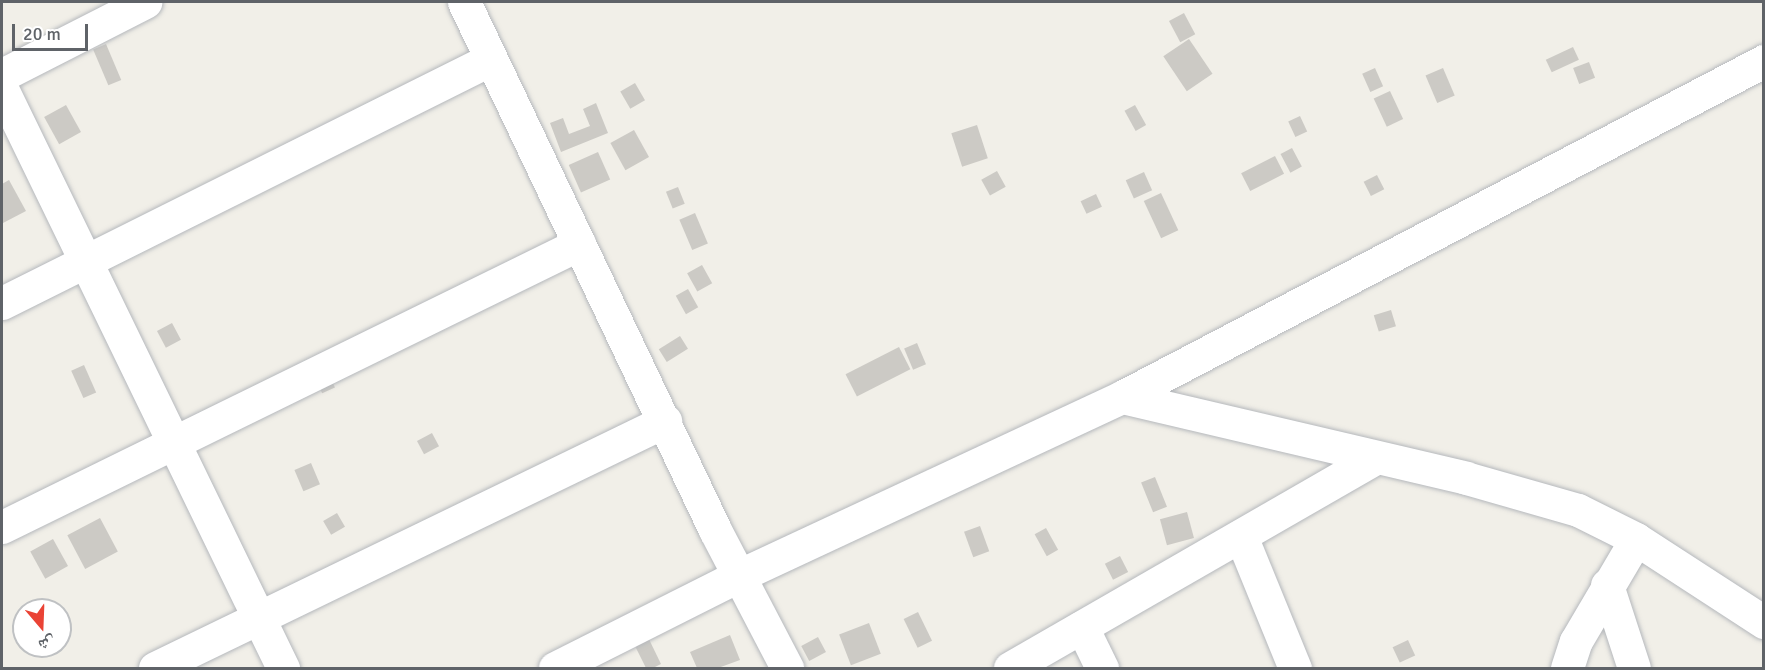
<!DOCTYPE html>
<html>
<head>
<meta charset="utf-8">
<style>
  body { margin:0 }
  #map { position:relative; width:1765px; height:670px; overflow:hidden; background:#f1efe8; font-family:Signika,"Noto Naskh Arabic",sans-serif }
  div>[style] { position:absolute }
  .building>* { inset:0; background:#cccac5; transform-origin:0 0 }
  .roads { filter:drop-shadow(0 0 2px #b5b8bc) drop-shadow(0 0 2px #b5b8bc) }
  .minor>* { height:33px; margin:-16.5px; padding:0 16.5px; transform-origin:16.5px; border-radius:16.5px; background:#fff }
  span { translate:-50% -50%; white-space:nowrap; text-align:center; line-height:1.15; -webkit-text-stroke:4.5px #fff; paint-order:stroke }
  .frame { position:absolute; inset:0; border:3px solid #5f6368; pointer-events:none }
  .north { position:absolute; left:12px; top:598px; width:60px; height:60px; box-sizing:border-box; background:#fff; border:2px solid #bfc1c3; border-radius:50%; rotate:161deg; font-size:16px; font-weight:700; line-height:24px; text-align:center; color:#5f6368 }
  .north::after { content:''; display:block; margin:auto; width:21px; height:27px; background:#ea4335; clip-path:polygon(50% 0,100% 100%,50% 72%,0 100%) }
  .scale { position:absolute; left:12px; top:24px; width:76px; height:27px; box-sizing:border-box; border:3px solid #5f6368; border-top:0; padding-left:8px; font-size:18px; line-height:21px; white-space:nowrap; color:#5f6368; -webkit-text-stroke:4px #fff; paint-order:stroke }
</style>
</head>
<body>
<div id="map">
  <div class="building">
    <div style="left:1184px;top:13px;width:24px;height:17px;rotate:62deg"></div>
    <div style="left:1189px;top:39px;width:42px;height:31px;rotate:56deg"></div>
    <div style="left:106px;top:44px;width:39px;height:14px;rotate:67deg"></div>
    <div style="left:1573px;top:47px;width:14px;height:30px;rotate:65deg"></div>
    <div style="left:1589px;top:62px;width:17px;height:17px;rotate:69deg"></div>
    <div style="left:1375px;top:68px;width:20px;height:14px;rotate:66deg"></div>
    <div style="left:1443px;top:68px;width:30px;height:19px;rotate:67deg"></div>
    <div style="left:635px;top:83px;width:20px;height:17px;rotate:60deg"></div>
    <div style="left:1390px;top:91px;width:31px;height:18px;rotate:65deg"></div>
    <div style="clip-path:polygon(596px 103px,608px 133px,561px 152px,550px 123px,563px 118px,569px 134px,590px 126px,583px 109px)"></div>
    <div style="left:66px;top:105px;width:31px;height:25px;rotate:61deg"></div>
    <div style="left:1135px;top:105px;width:23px;height:12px;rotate:61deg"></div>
    <div style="left:1300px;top:116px;width:17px;height:13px;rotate:65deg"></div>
    <div style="left:977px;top:125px;width:35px;height:27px;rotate:72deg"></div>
    <div style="left:634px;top:130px;width:31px;height:27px;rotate:61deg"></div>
    <div style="left:1292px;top:148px;width:21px;height:13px;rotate:62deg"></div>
    <div style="left:598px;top:152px;width:30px;height:32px;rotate:66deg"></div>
    <div style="left:1275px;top:156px;width:20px;height:38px;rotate:63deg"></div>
    <div style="left:997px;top:171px;width:18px;height:18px;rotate:61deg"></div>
    <div style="left:1144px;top:172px;width:20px;height:20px;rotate:66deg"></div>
    <div style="left:1377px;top:175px;width:16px;height:15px;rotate:63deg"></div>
    <div style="clip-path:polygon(9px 180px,26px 211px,3px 223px,2px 184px)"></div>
    <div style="left:678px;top:187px;width:18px;height:13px;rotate:68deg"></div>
    <div style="left:1161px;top:193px;width:41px;height:19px;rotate:65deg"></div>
    <div style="left:1096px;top:194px;width:14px;height:17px;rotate:65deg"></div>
    <div style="left:695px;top:213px;width:33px;height:17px;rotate:67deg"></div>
    <div style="left:702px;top:265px;width:21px;height:17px;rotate:61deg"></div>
    <div style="left:688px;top:289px;width:21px;height:14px;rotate:61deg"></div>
    <div style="left:1391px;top:310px;width:17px;height:18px;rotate:73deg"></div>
    <div style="left:172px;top:323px;width:19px;height:17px;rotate:62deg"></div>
    <div style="left:680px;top:336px;width:15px;height:25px;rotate:58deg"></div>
    <div style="left:917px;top:343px;width:23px;height:14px;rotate:67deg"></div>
    <div style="left:899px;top:347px;width:25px;height:60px;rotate:63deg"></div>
    <div style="left:84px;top:365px;width:30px;height:14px;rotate:66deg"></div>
    <div style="left:328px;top:372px;width:17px;height:14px;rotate:66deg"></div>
    <div style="left:432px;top:433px;width:15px;height:17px;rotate:62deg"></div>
    <div style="left:311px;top:463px;width:23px;height:18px;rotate:67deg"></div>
    <div style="left:1155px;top:477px;width:32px;height:15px;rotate:68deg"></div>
    <div style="left:1187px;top:512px;width:27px;height:28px;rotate:75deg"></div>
    <div style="left:337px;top:513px;width:16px;height:16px;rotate:60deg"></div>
    <div style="left:100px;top:518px;width:38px;height:37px;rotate:62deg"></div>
    <div style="left:980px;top:526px;width:27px;height:17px;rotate:70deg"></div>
    <div style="left:1046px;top:528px;width:25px;height:13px;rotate:61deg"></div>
    <div style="left:53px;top:539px;width:31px;height:26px;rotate:61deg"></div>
    <div style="left:1120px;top:556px;width:18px;height:17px;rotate:63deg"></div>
    <div style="left:918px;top:612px;width:32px;height:16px;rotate:64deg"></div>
    <div style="left:869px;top:623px;width:33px;height:32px;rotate:69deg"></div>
    <div style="clip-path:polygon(645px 631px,661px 664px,653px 668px,646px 668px,631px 638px)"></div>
    <div style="clip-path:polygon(730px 635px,740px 660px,718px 668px,697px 668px,690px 652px)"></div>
    <div style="left:818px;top:637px;width:17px;height:19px;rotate:62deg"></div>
    <div style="left:1408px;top:640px;width:17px;height:17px;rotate:65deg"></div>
  </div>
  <div class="roads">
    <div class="minor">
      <div style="left:464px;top:2px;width:585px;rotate:64.57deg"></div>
      <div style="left:715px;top:530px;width:156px;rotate:62.4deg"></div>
      <div style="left:2px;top:75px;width:161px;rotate:-27deg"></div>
      <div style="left:2px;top:89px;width:644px;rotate:64.11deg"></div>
      <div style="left:2px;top:303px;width:546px;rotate:-26.52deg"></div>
      <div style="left:1122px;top:397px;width:353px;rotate:13.2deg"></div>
      <div style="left:1466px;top:478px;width:116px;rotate:15.9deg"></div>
      <div style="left:1578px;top:510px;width:65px;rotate:26.6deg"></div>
      <div style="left:1636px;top:539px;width:153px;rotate:33deg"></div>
      <div style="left:2px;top:527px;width:643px;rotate:-26.13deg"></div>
      <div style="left:1241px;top:536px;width:143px;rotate:67.8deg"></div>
      <div style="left:1607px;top:585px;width:87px;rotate:72deg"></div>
      <div style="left:1082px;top:627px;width:46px;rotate:64deg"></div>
      <div style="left:155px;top:668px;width:567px;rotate:-25.84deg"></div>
      <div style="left:555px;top:668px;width:205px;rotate:-26.7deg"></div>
      <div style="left:738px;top:576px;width:424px;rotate:-25deg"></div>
      <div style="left:1122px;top:397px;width:725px;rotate:-27.63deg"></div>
      <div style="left:1010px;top:668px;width:421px;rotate:-29.9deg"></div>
      <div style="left:1567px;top:668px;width:28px;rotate:-72deg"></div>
      <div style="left:1576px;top:641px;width:118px;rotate:-59.5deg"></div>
    </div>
  </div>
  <div class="frame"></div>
  <div class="north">ش</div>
  <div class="scale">20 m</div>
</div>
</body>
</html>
